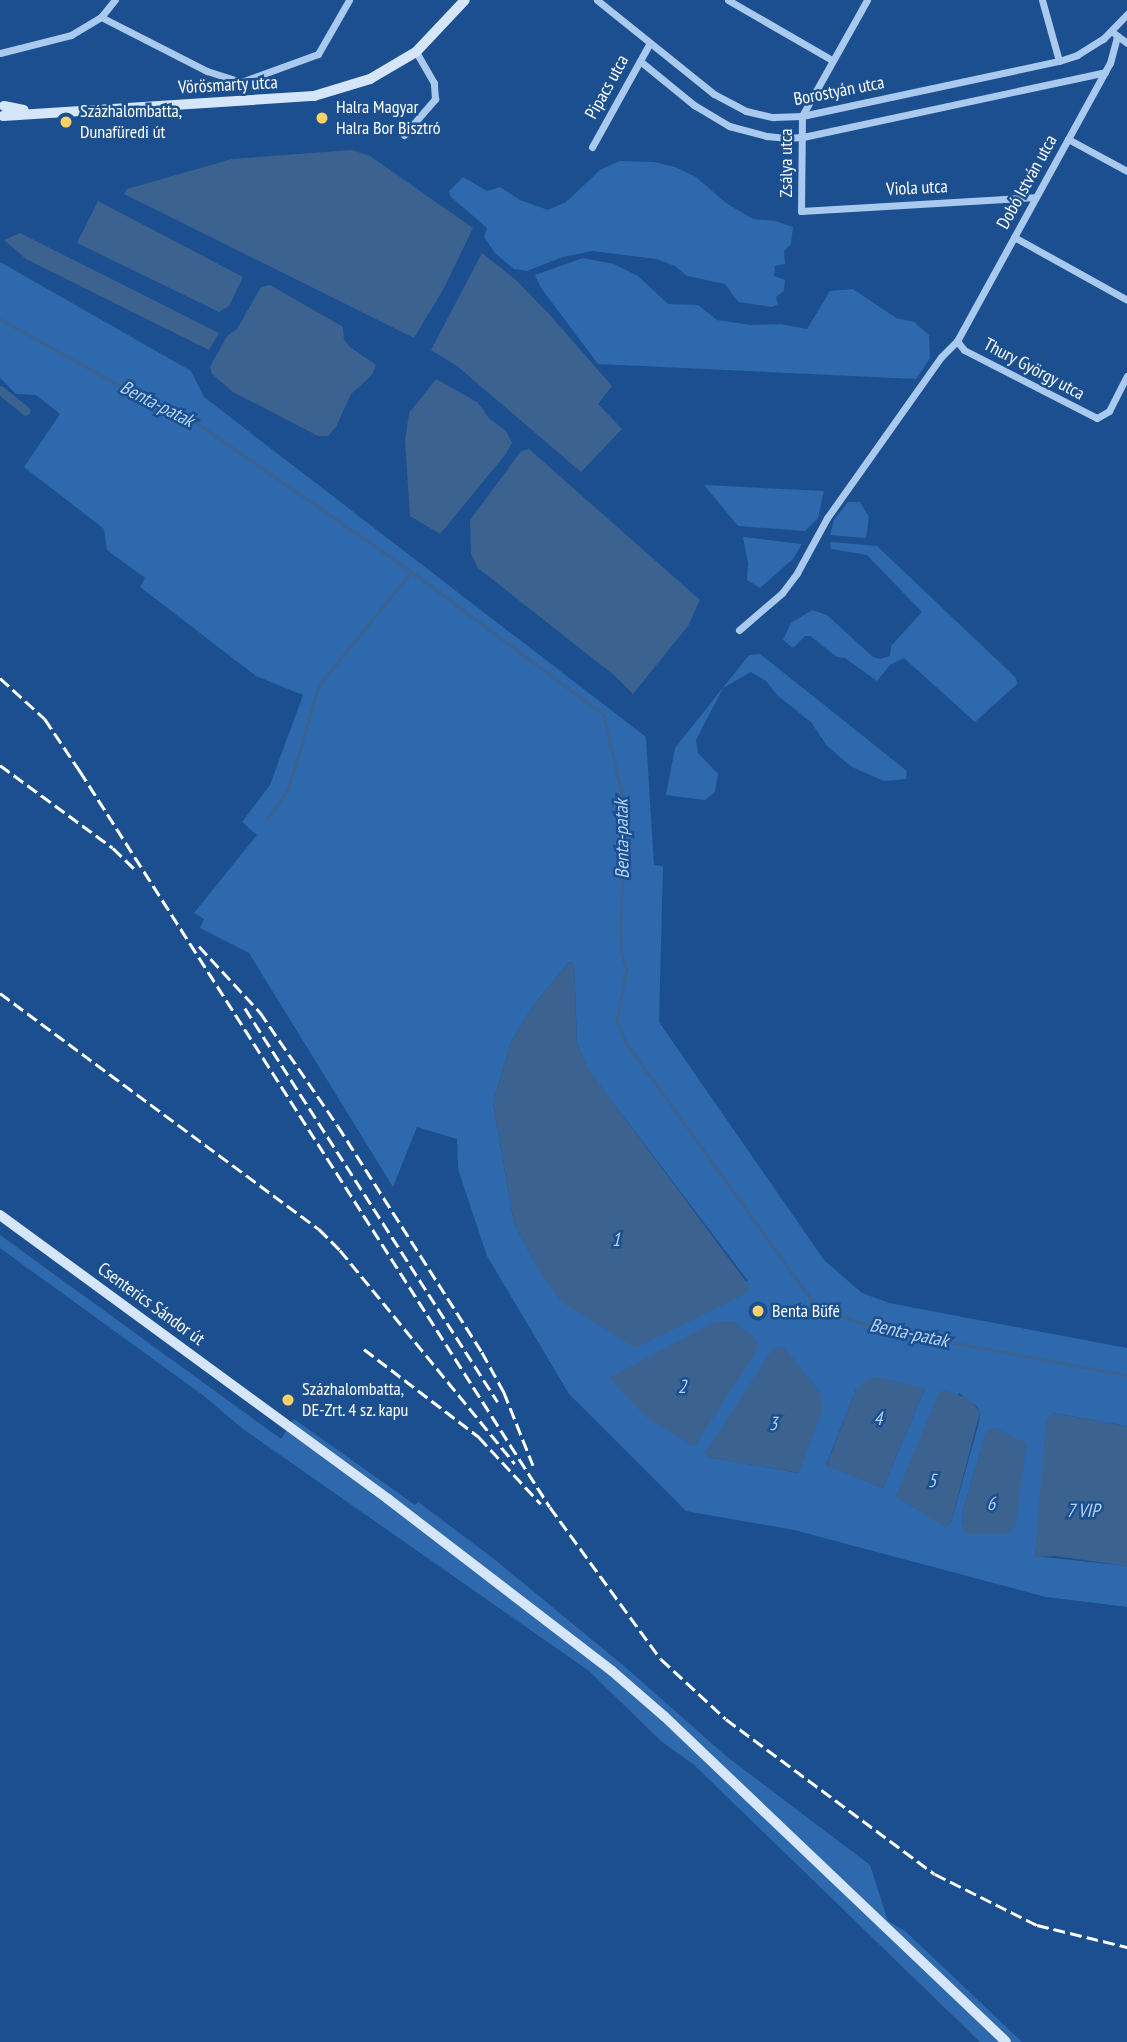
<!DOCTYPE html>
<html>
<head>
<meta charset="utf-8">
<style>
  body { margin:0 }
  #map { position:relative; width:1127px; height:2042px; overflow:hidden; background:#1b4f8f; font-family:"PT Sans Narrow",sans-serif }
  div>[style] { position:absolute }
  .green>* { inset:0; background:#2e69ad }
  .water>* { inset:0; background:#3c6290 }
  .stream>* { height:2.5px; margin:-1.25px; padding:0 1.25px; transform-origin:1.25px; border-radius:1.25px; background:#3c6290 }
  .canal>* { height:9px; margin:-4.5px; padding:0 4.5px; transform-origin:4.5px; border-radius:4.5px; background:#3c6290 }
  .street>* { height:7px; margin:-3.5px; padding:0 3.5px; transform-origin:3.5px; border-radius:3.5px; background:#a9c9ee }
  .secondary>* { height:10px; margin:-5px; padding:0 5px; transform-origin:5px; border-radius:5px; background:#d6e6fa }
  .rail>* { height:2.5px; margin-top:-1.25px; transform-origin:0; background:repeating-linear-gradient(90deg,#fff 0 12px,transparent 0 17px) }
  .dots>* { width:19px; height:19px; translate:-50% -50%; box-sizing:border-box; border:4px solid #1b4f8f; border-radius:50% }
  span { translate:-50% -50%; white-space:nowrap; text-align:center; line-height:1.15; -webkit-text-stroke:5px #1b4f8f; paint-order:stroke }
  .street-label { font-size:18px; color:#fff }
  .poi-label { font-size:18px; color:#fff }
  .left { translate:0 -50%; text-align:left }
  .water-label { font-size:19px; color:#b5d3f5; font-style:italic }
</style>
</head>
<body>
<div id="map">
  <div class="green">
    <div style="clip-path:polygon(619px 161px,654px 162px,675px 167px,696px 177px,726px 203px,753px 219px,775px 221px,793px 227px,791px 244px,784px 251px,785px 264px,775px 266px,774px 276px,785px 280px,784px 291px,776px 297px,778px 304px,772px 307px,738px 302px,725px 284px,687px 276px,675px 266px,657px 259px,592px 251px,563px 257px,527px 271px,514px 269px,495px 253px,484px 237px,487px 228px,450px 196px,449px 191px,463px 177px,487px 191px,500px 187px,520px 200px,548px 210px,566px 202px,600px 170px)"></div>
    <div style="clip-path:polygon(583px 258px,614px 264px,638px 276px,668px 304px,698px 305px,717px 320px,751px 325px,781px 324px,807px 329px,830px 291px,853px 289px,896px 318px,914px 322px,929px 335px,930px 358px,916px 379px,598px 364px,541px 288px,535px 275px)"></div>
    <div style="clip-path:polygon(evenodd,0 262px,191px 371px,204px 397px,646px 737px,654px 865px,663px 866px,659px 1022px,824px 1260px,862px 1293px,889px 1303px,1127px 1348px,1127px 1426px,1053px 1413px,1035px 1556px,1127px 1566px,1127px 1607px,1046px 1597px,794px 1530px,686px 1511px,569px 1394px,487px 1256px,458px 1169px,457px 1139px,417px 1127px,393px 1187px,249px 953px,200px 928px,204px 919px,194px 913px,257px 835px,242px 822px,270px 785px,303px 695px,256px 676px,140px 587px,145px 578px,107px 550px,104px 529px,24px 467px,60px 414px,36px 395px,16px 394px,0 378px,0 262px,569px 962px,574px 963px,577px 1043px,587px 1068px,748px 1281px,537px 1267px,514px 1223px,493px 1103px,511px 1042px,533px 1006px,569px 962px,0 262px,783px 1347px,820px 1392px,799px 1473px,708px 1457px,705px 1453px,783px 1347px,0 262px,925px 1388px,883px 1488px,826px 1465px,856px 1390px,925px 1388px,0 262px,959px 1393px,976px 1406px,980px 1412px,979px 1422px,951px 1523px,945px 1526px,896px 1496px,959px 1393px,0 262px,996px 1428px,962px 1527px,963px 1510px,986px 1433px,996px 1428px)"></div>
    <div style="clip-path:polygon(704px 485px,824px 491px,818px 518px,805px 531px,738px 526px)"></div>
    <div style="clip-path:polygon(848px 502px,860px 502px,869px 517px,866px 538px,830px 535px,834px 520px)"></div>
    <div style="clip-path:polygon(743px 537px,744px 537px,802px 544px,793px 559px,760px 588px,747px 580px,748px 563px)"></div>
    <div style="clip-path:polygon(830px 542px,877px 546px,1016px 678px,1017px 684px,975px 722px,904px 658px,890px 665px,877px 681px,845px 658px,837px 657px,810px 636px,805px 636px,793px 648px,783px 640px,791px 623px,812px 610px,827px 615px,873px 657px,880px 659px,890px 656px,891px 646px,922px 612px,867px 555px,831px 549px)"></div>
    <div style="clip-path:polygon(760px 654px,907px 771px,906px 779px,884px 781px,852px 767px,827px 746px,811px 722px,778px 696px,766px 681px,751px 672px,723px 688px,696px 740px,698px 753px,718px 774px,715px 792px,705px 800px,666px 795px,675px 748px,749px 655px)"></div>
    <div style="clip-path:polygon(0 1235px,281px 1439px,294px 1419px,415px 1505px,418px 1502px,494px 1559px,624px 1666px,726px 1756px,870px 1865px,888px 1921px,905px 1931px,1022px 2042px,980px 2042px,694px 1765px,661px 1741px,589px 1671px,243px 1429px,204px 1396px,0 1248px)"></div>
  </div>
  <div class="water">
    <div style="clip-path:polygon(352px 150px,370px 156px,473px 228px,444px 288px,414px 338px,124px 194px,127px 189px,232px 159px)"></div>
    <div style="clip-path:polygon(98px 201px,243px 277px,229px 306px,219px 312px,77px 243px)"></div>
    <div style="clip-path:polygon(20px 233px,219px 333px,209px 350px,26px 259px,4px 240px)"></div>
    <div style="clip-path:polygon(482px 253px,516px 280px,549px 314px,612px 386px,598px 404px,622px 429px,581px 472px,457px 366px,431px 350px)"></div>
    <div style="clip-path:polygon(270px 285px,343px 327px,344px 340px,350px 347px,376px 365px,372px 375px,351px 394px,336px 427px,328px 436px,318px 436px,233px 392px,212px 374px,210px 367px,227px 336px,237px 329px,261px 287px)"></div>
    <div style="clip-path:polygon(436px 379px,477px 402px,489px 418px,506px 431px,512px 443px,505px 455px,440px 534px,410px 516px,405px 441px,409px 413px)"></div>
    <div style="clip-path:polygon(529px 449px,700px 600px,688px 626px,633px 694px,615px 676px,478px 568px,471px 554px,470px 520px,521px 451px)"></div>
    <div style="clip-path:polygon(569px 962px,574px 963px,577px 1043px,587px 1067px,750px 1287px,743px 1295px,635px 1348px,560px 1301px,537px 1267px,514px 1223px,493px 1103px,511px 1042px,533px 1006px)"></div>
    <div style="clip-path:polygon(734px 1321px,757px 1340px,758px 1349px,694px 1447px,646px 1417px,609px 1378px,714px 1322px)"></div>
    <div style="clip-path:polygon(783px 1346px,820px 1392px,823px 1410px,799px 1473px,707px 1457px,705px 1453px,772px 1350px)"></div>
    <div style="clip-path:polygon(877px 1377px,925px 1388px,883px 1488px,826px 1466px,856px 1390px,868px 1378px)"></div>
    <div style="clip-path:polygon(945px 1390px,969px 1399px,980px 1412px,951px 1523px,945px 1527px,896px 1496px,939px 1392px)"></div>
    <div style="clip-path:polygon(1053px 1413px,1127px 1426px,1127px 1566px,1055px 1556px,1035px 1557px,1046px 1420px)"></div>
    <div style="clip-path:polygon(996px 1428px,1027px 1444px,1015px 1527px,1007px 1534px,967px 1534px,962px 1527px,963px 1510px,986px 1432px)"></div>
  </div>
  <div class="stream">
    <div style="left:0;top:319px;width:188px;rotate:29deg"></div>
    <div style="left:164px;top:410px;width:14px"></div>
    <div style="left:178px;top:410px;width:283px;rotate:34.6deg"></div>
    <div style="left:411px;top:571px;width:241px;rotate:36.7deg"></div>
    <div style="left:604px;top:715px;width:90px;rotate:77.2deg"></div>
    <div style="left:624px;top:803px;width:148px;rotate:91.2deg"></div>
    <div style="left:621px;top:951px;width:19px;rotate:72deg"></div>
    <div style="left:627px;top:969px;width:53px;rotate:100.9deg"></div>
    <div style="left:617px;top:1021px;width:22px;rotate:68deg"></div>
    <div style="left:625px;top:1041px;width:328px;rotate:54.2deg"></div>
    <div style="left:817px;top:1307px;width:63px;rotate:19.6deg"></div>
    <div style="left:876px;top:1328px;width:255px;rotate:10.6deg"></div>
    <div style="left:267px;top:819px;width:37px;rotate:-55deg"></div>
    <div style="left:288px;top:789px;width:109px;rotate:-73.4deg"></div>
    <div style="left:319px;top:685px;width:146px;rotate:-50.8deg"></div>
  </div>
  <div class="canal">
    <div style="left:0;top:390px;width:33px;rotate:39deg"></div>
  </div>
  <div class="street">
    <div style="left:597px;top:0;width:150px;rotate:38.8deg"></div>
    <div style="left:714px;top:94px;width:36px;rotate:28deg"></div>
    <div style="left:746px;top:111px;width:28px;rotate:13deg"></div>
    <div style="left:773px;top:117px;width:29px;rotate:-2deg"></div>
    <div style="left:802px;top:116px;width:263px;rotate:-12.1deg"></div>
    <div style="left:1059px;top:61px;width:19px;rotate:-18deg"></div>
    <div style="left:1077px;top:55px;width:31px;rotate:-32deg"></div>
    <div style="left:1103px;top:39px;width:35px;rotate:-46deg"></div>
    <div style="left:728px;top:0;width:120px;rotate:30deg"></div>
    <div style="left:867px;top:0;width:133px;rotate:119.3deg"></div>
    <div style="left:802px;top:116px;width:95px;rotate:90.6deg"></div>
    <div style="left:801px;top:211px;width:234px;rotate:-3.4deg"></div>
    <div style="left:1042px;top:0;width:63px;rotate:74.4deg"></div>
    <div style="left:101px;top:17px;width:119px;rotate:27deg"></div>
    <div style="left:207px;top:71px;width:36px;rotate:18deg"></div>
    <div style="left:241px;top:82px;width:82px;rotate:-20deg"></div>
    <div style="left:318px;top:54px;width:62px;rotate:-60.1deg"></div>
    <div style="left:1115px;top:34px;width:15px;rotate:37deg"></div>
    <div style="left:0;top:53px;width:73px;rotate:-14.2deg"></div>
    <div style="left:71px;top:35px;width:35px;rotate:-31deg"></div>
    <div style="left:101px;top:17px;width:22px;rotate:-51deg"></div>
    <div style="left:640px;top:61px;width:70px;rotate:39.2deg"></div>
    <div style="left:694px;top:105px;width:41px;rotate:31deg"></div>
    <div style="left:729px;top:126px;width:39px;rotate:15deg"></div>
    <div style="left:767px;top:136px;width:18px;rotate:6deg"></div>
    <div style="left:785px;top:138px;width:18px;rotate:-3deg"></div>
    <div style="left:803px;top:137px;width:309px;rotate:-12.1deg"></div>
    <div style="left:404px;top:135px;width:48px;rotate:-49.3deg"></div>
    <div style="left:435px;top:99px;width:16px;rotate:-94deg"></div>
    <div style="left:434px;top:83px;width:36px;rotate:-120deg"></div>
    <div style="left:1068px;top:139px;width:67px;rotate:28.5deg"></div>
    <div style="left:592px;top:147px;width:119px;rotate:-60.9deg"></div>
    <div style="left:1014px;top:237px;width:129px;rotate:29.1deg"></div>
    <div style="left:957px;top:341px;width:11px;rotate:52deg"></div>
    <div style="left:964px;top:350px;width:149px;rotate:27.1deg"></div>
    <div style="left:1097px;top:418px;width:14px;rotate:-30deg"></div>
    <div style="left:1109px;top:411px;width:39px;rotate:-63deg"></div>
    <div style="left:739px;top:630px;width:57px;rotate:-40.7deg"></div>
    <div style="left:782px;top:593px;width:25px;rotate:-53deg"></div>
    <div style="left:797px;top:573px;width:63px;rotate:-61.4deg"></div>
    <div style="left:827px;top:518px;width:197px;rotate:-54.7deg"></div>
    <div style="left:941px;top:357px;width:23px;rotate:-45deg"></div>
    <div style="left:957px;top:341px;width:317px;rotate:-61.2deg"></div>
    <div style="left:1110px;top:63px;width:28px;rotate:-75deg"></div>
  </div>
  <div class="secondary">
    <div style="left:4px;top:106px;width:20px;rotate:11deg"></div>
    <div style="left:3px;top:116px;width:312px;rotate:-3.7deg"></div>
    <div style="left:314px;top:96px;width:59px;rotate:-16.9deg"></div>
    <div style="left:370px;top:79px;width:53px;rotate:-30.4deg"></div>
    <div style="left:416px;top:52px;width:71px;rotate:-46.7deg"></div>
    <div style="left:0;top:1215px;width:481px;rotate:36.2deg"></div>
    <div style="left:388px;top:1499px;width:282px;rotate:37.5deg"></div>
    <div style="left:612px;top:1671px;width:69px;rotate:40.9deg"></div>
    <div style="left:664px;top:1716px;width:472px;rotate:43.6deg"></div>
  </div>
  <div class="rail">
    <div style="left:0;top:678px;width:61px;rotate:42.3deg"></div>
    <div style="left:45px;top:719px;width:63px;rotate:56.1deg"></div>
    <div style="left:80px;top:771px;width:873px;rotate:57.44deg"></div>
    <div style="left:550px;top:1507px;width:188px;rotate:53.9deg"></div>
    <div style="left:661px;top:1659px;width:88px;rotate:42.7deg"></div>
    <div style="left:726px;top:1719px;width:260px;rotate:36.6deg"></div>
    <div style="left:935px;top:1874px;width:114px;rotate:26.6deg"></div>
    <div style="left:1037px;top:1925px;width:93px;rotate:13.7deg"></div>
    <div style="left:0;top:765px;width:140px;rotate:36.3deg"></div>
    <div style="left:113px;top:848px;width:33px;rotate:44deg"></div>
    <div style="left:199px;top:946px;width:90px;rotate:47.3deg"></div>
    <div style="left:260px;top:1012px;width:138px;rotate:55.6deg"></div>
    <div style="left:338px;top:1126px;width:268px;rotate:57.5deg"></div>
    <div style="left:482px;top:1352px;width:46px;rotate:61.2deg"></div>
    <div style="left:504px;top:1392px;width:79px;rotate:68.3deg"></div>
    <div style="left:0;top:993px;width:397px;rotate:36.5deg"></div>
    <div style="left:319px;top:1229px;width:30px;rotate:45deg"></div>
    <div style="left:340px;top:1250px;width:276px;rotate:50.7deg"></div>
    <div style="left:245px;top:1008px;width:468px;rotate:57.3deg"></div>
    <div style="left:364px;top:1349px;width:145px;rotate:37.4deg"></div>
    <div style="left:479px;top:1437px;width:91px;rotate:47.2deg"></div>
  </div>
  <div class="dots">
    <div style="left:322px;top:118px;background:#ffd166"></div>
    <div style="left:66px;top:122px;background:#ffd166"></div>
    <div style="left:758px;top:1311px;background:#ffd166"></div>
    <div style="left:288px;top:1400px;background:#ffd166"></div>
  </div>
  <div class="street-label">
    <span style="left:228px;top:85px;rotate:-3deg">Vörösmarty utca</span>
    <span style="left:607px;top:87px;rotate:-61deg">Pipacs utca</span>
    <span style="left:839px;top:91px;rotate:-11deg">Borostyán utca</span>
    <span style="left:786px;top:163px;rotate:-90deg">Zsálya utca</span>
    <span style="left:1027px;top:182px;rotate:-61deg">Dobó István utca</span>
    <span style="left:917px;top:188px;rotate:-3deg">Viola utca</span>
    <span style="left:1034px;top:369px;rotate:28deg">Thury György utca</span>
    <span style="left:151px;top:1304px;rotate:36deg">Csenterics Sándor út</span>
  </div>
  <div class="poi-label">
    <span class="left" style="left:336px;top:118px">Halra Magyar<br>Halra Bor Bisztró</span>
    <span class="left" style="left:80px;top:122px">Százhalombatta,<br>Dunafüredi út</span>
    <span class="left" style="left:772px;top:1311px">Benta Büfé</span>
    <span class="left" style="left:302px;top:1400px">Százhalombatta,<br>DE-Zrt. 4 sz. kapu</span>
  </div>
  <div class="water-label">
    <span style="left:157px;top:404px;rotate:27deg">Benta-patak</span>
    <span style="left:622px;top:839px;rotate:-91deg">Benta-patak</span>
    <span style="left:616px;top:1240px">1</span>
    <span style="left:909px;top:1333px;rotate:12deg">Benta-patak</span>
    <span style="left:682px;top:1387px">2</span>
    <span style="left:878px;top:1419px">4</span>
    <span style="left:773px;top:1424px">3</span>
    <span style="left:932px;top:1481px">5</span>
    <span style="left:991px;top:1504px">6</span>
    <span style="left:1083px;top:1511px">7 VIP</span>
  </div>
</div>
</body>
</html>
